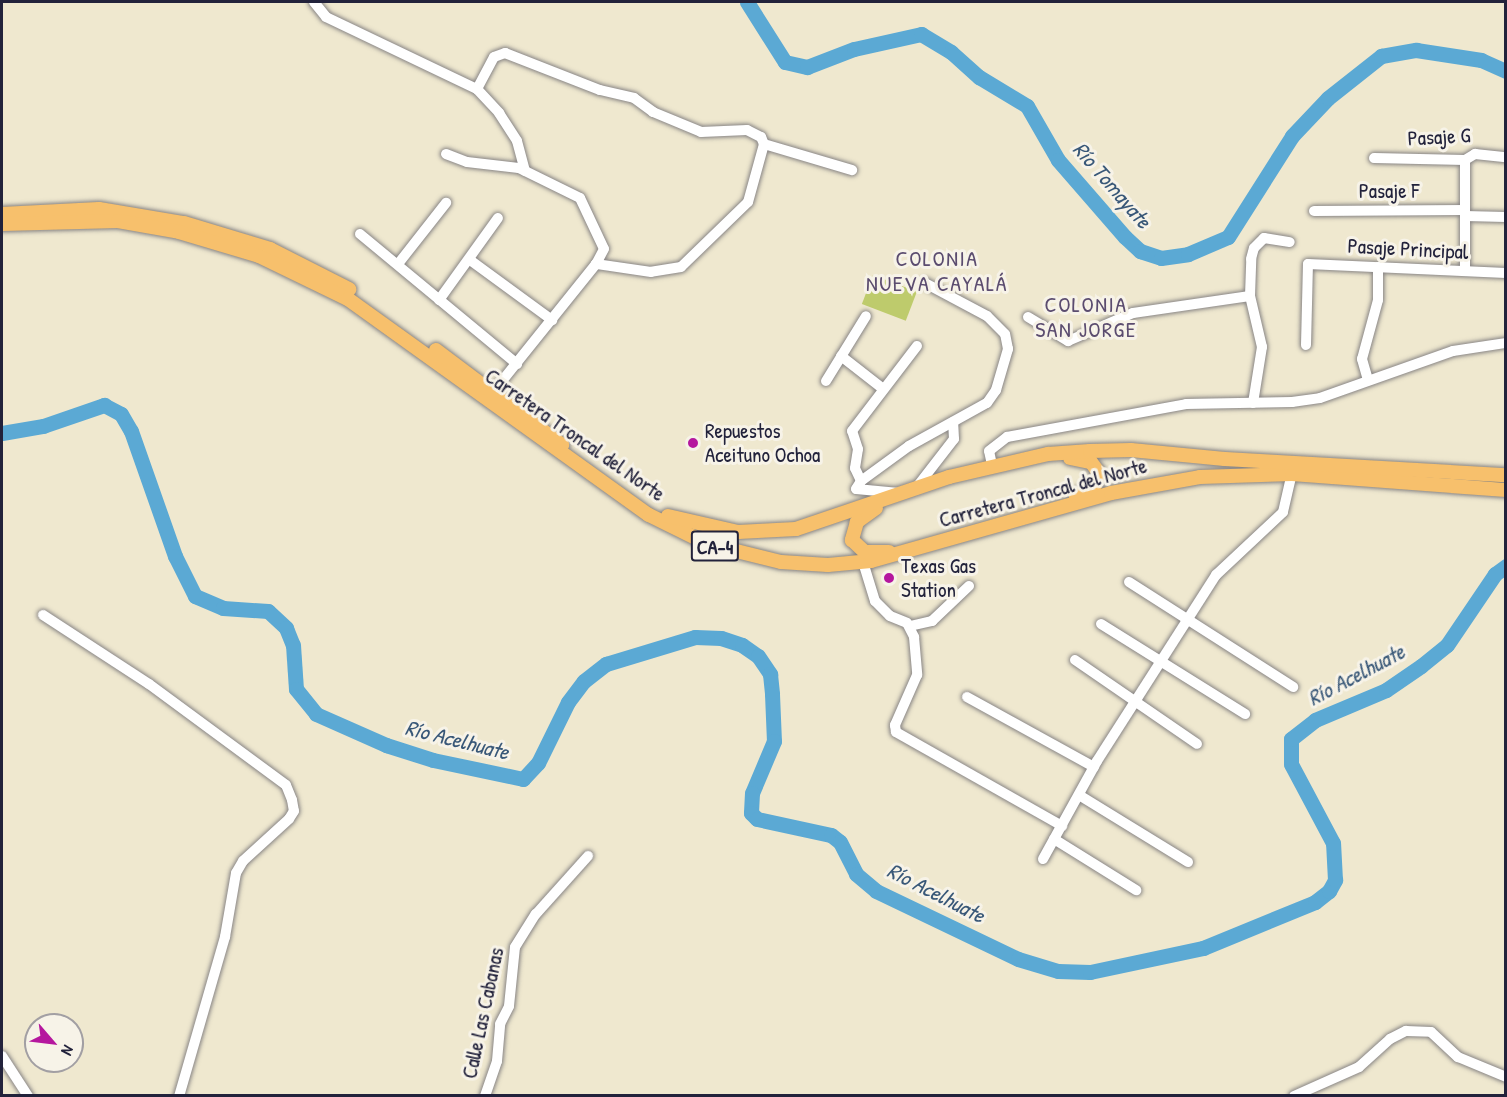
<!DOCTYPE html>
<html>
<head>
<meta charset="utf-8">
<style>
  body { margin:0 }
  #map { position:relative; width:1507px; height:1097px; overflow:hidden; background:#efe8cf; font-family:"Patrick Hand",sans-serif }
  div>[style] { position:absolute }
  .green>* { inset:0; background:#becb6c; transform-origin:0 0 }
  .river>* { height:15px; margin:-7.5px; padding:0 7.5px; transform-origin:7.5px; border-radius:7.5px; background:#5ba9d4 }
  .roads { filter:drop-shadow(0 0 2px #888585) drop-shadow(0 0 2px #888585) }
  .minor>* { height:10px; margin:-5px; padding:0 5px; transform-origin:5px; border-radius:5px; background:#fff }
  .major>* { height:14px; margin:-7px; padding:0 7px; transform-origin:7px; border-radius:7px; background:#f7c06c }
  .dots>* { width:16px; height:16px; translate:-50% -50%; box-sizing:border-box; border:3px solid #f7f3e8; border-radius:50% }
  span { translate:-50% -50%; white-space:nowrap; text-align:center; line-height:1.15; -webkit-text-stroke:6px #f7f3e8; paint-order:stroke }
  .shield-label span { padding:2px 4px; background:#f7f3e8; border:2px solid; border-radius:4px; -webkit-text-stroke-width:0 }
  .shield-label { font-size:20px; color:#22223b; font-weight:700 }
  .street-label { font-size:21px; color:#22223b }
  .poi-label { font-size:21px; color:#22223b }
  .left { translate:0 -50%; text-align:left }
  .water-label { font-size:22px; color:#395878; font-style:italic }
  .neighbourhood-label { font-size:22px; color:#5b4c6f; letter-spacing:1.5px }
  .frame { position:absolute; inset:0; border:3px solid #22223b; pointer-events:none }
  .north { position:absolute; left:24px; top:1013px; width:60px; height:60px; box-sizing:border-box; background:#f7f3e8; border:2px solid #a29fa3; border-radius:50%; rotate:118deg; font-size:16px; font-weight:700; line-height:24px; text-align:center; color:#22223b }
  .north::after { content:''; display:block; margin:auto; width:21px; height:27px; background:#b5179e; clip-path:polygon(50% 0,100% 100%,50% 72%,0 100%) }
</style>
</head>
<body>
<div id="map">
  <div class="green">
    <div style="left:873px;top:275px;width:47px;height:31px;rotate:21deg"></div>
  </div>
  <div class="river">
    <div style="left:747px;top:2px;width:71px;rotate:57.7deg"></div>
    <div style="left:785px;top:62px;width:23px;rotate:13deg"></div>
    <div style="left:807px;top:67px;width:50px;rotate:-21deg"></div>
    <div style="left:854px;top:49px;width:69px;rotate:-12.6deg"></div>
    <div style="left:921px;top:34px;width:35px;rotate:31deg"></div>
    <div style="left:951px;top:52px;width:38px;rotate:42deg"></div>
    <div style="left:979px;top:77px;width:56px;rotate:31.1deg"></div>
    <div style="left:1027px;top:106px;width:62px;rotate:60.1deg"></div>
    <div style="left:1058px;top:160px;width:102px;rotate:49deg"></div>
    <div style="left:1125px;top:237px;width:21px;rotate:43deg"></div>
    <div style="left:1140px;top:251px;width:22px;rotate:18deg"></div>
    <div style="left:1161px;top:258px;width:27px;rotate:-8deg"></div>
    <div style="left:1188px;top:254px;width:43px;rotate:-23deg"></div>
    <div style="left:1228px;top:237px;width:120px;rotate:-57.6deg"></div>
    <div style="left:1292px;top:136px;width:52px;rotate:-46.5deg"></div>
    <div style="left:1328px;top:98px;width:68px;rotate:-38.4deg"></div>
    <div style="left:1381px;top:56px;width:36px;rotate:-10deg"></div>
    <div style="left:1416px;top:50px;width:66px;rotate:8.7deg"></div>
    <div style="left:1481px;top:60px;width:27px;rotate:24deg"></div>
    <div style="left:2px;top:433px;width:42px;rotate:-9.7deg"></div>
    <div style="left:43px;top:426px;width:65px;rotate:-19deg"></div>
    <div style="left:104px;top:405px;width:19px;rotate:28deg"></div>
    <div style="left:121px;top:414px;width:20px;rotate:60deg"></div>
    <div style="left:131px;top:431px;width:133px;rotate:70.6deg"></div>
    <div style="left:175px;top:556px;width:45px;rotate:63.4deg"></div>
    <div style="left:195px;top:596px;width:30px;rotate:23deg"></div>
    <div style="left:223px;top:608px;width:45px;rotate:3.8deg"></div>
    <div style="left:268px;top:611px;width:25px;rotate:43deg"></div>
    <div style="left:286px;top:628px;width:18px;rotate:68deg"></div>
    <div style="left:293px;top:645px;width:44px;rotate:86.1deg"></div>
    <div style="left:296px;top:689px;width:32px;rotate:51deg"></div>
    <div style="left:316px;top:714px;width:77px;rotate:23.9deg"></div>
    <div style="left:386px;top:745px;width:49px;rotate:17.7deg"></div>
    <div style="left:433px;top:760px;width:92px;rotate:11.9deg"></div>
    <div style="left:523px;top:779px;width:22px;rotate:-47deg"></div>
    <div style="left:538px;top:763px;width:68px;rotate:-63.8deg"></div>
    <div style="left:568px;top:702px;width:26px;rotate:-53deg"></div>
    <div style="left:584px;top:681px;width:28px;rotate:-38deg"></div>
    <div style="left:606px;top:664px;width:93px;rotate:-16.9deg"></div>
    <div style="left:695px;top:637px;width:26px;rotate:2deg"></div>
    <div style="left:721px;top:638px;width:22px;rotate:18deg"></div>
    <div style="left:742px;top:645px;width:19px;rotate:35deg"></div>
    <div style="left:758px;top:656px;width:22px;rotate:56deg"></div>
    <div style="left:770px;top:674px;width:20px;rotate:84deg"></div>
    <div style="left:772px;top:694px;width:47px;rotate:87.6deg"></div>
    <div style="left:774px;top:741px;width:56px;rotate:112.9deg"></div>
    <div style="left:752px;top:793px;width:20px;rotate:93deg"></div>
    <div style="left:751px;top:813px;width:8px;rotate:45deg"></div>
    <div style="left:757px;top:819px;width:76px;rotate:12.2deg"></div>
    <div style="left:831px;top:835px;width:11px;rotate:38deg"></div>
    <div style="left:840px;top:842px;width:36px;rotate:63deg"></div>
    <div style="left:856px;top:874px;width:26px;rotate:40deg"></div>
    <div style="left:876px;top:891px;width:157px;rotate:25.6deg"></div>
    <div style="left:1018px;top:959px;width:42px;rotate:16.7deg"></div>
    <div style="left:1058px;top:971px;width:32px;rotate:2deg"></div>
    <div style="left:1090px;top:972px;width:116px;rotate:-12deg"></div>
    <div style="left:1203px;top:948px;width:121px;rotate:-22.3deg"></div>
    <div style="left:1315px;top:902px;width:18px;rotate:-38deg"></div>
    <div style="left:1329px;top:891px;width:13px;rotate:-61deg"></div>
    <div style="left:1335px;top:880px;width:37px;rotate:-93deg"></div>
    <div style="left:1333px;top:843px;width:89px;rotate:-118deg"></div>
    <div style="left:1291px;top:764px;width:25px;rotate:-90deg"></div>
    <div style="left:1291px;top:739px;width:31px;rotate:-38deg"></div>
    <div style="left:1315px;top:720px;width:77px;rotate:-22.9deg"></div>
    <div style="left:1386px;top:690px;width:42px;rotate:-34.4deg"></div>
    <div style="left:1421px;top:666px;width:33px;rotate:-39deg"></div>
    <div style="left:1447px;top:645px;width:86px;rotate:-55.9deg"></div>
    <div style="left:1495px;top:574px;width:14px;rotate:-36deg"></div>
  </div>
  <div class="roads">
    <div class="minor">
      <div style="left:314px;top:2px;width:19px;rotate:51deg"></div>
      <div style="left:326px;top:17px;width:167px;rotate:25.5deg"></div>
      <div style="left:477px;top:89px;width:33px;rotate:47deg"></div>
      <div style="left:499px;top:113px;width:33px;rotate:57deg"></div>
      <div style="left:517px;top:141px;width:31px;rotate:75deg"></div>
      <div style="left:477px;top:89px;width:36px;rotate:-62deg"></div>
      <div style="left:494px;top:57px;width:12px;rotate:-20deg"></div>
      <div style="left:505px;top:53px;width:102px;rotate:21.3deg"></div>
      <div style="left:600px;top:90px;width:35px;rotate:13deg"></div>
      <div style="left:634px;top:98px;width:24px;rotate:36deg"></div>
      <div style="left:653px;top:112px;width:52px;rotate:22.6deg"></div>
      <div style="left:701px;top:132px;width:46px;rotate:-2.5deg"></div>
      <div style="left:747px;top:130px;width:16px;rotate:27deg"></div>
      <div style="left:761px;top:137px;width:8px;rotate:67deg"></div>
      <div style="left:764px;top:144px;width:60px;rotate:105.4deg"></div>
      <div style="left:748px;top:202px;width:93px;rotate:135.9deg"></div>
      <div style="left:681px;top:267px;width:30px;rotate:171deg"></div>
      <div style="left:651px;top:272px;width:56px;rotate:-171.7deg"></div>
      <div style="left:764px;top:144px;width:92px;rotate:16.5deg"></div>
      <div style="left:446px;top:154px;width:22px;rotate:21deg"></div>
      <div style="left:467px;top:162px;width:52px;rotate:6.6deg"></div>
      <div style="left:519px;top:168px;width:68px;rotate:26.2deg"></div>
      <div style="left:580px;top:198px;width:56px;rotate:64.8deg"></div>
      <div style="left:604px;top:249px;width:17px;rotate:118deg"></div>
      <div style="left:596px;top:264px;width:163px;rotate:128.8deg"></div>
      <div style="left:1374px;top:158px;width:91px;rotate:1.3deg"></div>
      <div style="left:1465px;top:160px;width:12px;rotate:-31deg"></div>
      <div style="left:1475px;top:154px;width:31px;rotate:6deg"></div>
      <div style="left:1465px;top:160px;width:111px;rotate:90deg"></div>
      <div style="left:1314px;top:211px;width:151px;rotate:-0.4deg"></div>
      <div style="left:1465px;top:216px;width:41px;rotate:1.4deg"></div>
      <div style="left:360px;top:234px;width:204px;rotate:39.6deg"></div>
      <div style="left:470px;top:260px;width:102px;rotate:36.2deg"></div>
      <div style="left:398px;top:264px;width:78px;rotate:-51.8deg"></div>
      <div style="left:439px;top:300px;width:101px;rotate:-54.3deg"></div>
      <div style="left:1028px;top:317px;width:47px;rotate:31deg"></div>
      <div style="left:1068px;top:341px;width:71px;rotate:-23.3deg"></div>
      <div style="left:1133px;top:313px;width:118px;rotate:-8.3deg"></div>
      <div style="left:1306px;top:345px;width:81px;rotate:-88.6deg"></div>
      <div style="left:1308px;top:264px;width:198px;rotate:2.6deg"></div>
      <div style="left:841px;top:356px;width:52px;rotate:38deg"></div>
      <div style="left:1368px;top:380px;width:22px;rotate:-106deg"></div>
      <div style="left:1362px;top:359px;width:61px;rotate:-74.8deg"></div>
      <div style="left:1378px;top:300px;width:33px;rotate:-90deg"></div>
      <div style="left:826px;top:381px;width:76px;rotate:-58.4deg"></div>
      <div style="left:1253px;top:403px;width:57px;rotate:-80.9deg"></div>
      <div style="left:1262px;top:347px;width:52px;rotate:-103.2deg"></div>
      <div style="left:1250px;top:296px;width:37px;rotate:-88deg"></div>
      <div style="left:1251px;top:259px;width:11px;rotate:-75deg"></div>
      <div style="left:1254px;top:248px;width:14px;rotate:-45deg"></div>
      <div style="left:1264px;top:238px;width:26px;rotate:9deg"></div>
      <div style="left:992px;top:465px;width:14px;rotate:-102deg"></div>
      <div style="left:989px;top:451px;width:23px;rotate:-38deg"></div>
      <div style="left:1007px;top:437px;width:182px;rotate:-10.4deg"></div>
      <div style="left:1186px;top:404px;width:106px;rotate:-1.1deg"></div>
      <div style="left:1292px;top:402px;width:28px;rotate:-8deg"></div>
      <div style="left:1320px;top:398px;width:141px;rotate:-19.5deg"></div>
      <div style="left:1453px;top:351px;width:54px;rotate:-8.6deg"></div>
      <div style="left:861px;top:481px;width:14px;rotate:-115deg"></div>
      <div style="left:855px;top:468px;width:19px;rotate:-81deg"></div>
      <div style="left:858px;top:449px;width:19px;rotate:-108deg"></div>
      <div style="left:852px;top:431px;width:107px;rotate:-52.6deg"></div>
      <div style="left:916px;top:488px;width:62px;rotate:-52.2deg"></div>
      <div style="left:954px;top:439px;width:17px;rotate:-93deg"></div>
      <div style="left:899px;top:493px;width:43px;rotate:-174.7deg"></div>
      <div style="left:856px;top:489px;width:9px;rotate:-58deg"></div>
      <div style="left:861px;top:481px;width:59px;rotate:-36.1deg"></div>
      <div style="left:909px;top:446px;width:89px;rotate:-28.9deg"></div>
      <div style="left:987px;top:403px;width:16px;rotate:-55deg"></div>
      <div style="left:996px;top:390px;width:43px;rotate:-73.7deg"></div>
      <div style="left:1008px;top:349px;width:15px;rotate:-101deg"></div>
      <div style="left:1005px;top:334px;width:25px;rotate:-135deg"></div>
      <div style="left:987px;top:316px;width:70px;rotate:-152deg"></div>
      <div style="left:863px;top:562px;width:41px;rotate:72.9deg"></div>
      <div style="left:875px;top:601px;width:21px;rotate:45deg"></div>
      <div style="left:890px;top:616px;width:18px;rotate:22deg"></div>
      <div style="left:907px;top:623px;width:16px;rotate:63deg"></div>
      <div style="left:914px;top:637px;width:38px;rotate:85deg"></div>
      <div style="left:917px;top:675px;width:55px;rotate:113.7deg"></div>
      <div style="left:895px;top:725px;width:7px;rotate:82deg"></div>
      <div style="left:896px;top:732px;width:191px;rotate:29.5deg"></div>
      <div style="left:1129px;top:582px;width:195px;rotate:32.6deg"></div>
      <div style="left:43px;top:615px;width:126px;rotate:33.1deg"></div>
      <div style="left:149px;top:684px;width:170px;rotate:36.4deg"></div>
      <div style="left:286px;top:785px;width:16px;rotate:68deg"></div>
      <div style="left:292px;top:800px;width:11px;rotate:80deg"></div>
      <div style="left:294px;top:811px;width:9px;rotate:122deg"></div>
      <div style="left:289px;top:819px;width:62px;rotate:137.6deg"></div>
      <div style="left:243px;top:861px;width:14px;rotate:120deg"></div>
      <div style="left:236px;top:873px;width:65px;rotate:99.8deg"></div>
      <div style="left:225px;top:937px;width:166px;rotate:106.1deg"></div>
      <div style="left:1101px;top:624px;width:170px;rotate:32deg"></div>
      <div style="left:910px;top:626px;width:23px;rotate:-13deg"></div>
      <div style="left:932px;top:621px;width:51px;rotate:-43.4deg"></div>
      <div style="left:1075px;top:660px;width:148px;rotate:34.5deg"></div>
      <div style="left:967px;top:697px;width:145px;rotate:28.9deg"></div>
      <div style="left:1079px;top:795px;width:128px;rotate:31.6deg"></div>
      <div style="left:1054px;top:839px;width:97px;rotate:31.9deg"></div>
      <div style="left:1043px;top:859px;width:112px;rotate:-61.1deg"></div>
      <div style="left:1097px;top:761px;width:221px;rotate:-57.4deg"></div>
      <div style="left:1216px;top:575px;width:92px;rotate:-43.2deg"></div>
      <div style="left:1283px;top:512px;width:39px;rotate:-77deg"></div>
      <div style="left:2px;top:1056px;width:48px;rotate:57deg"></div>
      <div style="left:485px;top:1096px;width:37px;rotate:-71deg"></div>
      <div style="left:497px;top:1061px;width:37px;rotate:-85deg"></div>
      <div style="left:500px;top:1024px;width:20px;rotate:-63deg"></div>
      <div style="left:509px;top:1006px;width:59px;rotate:-84.2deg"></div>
      <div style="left:515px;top:947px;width:39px;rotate:-58deg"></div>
      <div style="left:536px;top:914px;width:78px;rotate:-48.1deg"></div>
      <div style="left:1294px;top:1096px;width:71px;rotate:-24deg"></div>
      <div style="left:1359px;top:1067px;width:42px;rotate:-42.1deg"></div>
      <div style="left:1390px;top:1039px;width:18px;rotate:-27deg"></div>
      <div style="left:1406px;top:1031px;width:25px;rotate:2deg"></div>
      <div style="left:1431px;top:1032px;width:37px;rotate:43deg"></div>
      <div style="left:1458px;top:1057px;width:52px;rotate:22.6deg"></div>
    </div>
    <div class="major">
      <div style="left:2px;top:214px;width:97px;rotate:-3deg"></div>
      <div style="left:99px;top:209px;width:86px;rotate:9.4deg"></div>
      <div style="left:184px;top:223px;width:90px;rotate:16.8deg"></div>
      <div style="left:270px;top:249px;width:89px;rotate:26.9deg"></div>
      <div style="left:2px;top:224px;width:116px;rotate:-1.5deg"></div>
      <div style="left:118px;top:221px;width:62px;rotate:10.2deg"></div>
      <div style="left:179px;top:232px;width:84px;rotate:16.7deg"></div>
      <div style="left:259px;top:256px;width:99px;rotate:25.8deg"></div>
      <div style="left:348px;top:299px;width:370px;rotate:35.7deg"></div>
      <div style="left:649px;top:515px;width:66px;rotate:26.2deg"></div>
      <div style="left:708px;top:544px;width:75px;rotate:13.9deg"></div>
      <div style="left:781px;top:562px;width:47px;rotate:3.7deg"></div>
      <div style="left:828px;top:565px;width:43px;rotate:-5.3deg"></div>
      <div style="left:871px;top:561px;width:249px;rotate:-15.8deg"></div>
      <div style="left:1111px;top:493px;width:90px;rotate:-10.2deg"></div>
      <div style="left:1200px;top:477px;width:92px;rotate:-1.9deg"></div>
      <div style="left:1292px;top:474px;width:215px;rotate:4.3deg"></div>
      <div style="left:436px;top:350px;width:158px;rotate:37deg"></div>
      <div style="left:1070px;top:458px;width:21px;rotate:11deg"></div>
      <div style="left:1091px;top:462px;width:14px;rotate:54deg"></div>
      <div style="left:1099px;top:473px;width:13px;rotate:108deg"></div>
      <div style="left:1095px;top:485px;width:22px;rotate:150deg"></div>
      <div style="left:876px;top:508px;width:24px;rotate:144deg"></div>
      <div style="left:857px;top:522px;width:19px;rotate:106deg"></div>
      <div style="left:852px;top:540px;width:18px;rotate:43deg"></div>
      <div style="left:865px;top:552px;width:24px"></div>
      <div style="left:668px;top:516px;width:72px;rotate:12.9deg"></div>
      <div style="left:738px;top:532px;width:58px;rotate:-3deg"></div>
      <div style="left:796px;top:529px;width:162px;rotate:-18.8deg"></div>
      <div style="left:949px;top:477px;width:102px;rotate:-13.1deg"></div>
      <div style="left:1048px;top:454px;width:42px;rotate:-4.1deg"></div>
      <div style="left:1090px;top:451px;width:41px;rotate:-1.4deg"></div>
      <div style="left:1131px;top:450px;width:94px;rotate:5.5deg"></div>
      <div style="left:1225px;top:459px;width:281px;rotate:3.3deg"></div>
    </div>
  </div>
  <div class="dots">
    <div style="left:693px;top:443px;background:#b5179e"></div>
    <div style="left:889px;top:578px;background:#b5179e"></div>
  </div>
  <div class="shield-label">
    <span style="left:715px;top:546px">CA-4</span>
  </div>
  <div class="street-label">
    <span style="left:1439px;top:137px;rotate:-3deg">Pasaje G</span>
    <span style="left:1389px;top:191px">Pasaje F</span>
    <span style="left:1408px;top:249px;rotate:3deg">Pasaje Principal</span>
    <span style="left:575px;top:435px;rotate:35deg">Carretera Troncal del Norte</span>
    <span style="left:1043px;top:493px;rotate:-15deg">Carretera Troncal del Norte</span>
    <span style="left:483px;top:1013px;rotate:-78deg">Calle Las Cabanas</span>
  </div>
  <div class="poi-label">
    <span class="left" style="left:705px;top:443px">Repuestos<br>Aceituno Ochoa</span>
    <span class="left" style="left:901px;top:578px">Texas Gas<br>Station</span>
  </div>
  <div class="water-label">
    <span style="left:1112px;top:185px;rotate:49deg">Río Tomayate</span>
    <span style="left:1356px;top:675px;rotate:-28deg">Río Acelhuate</span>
    <span style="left:457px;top:740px;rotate:14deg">Río Acelhuate</span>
    <span style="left:936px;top:893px;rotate:27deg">Río Acelhuate</span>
  </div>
  <div class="neighbourhood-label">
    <span style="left:937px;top:271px">COLONIA<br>NUEVA CAYALÁ</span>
    <span style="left:1086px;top:317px">COLONIA<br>SAN JORGE</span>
  </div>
  <div class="frame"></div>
  <div class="north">N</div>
</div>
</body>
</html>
